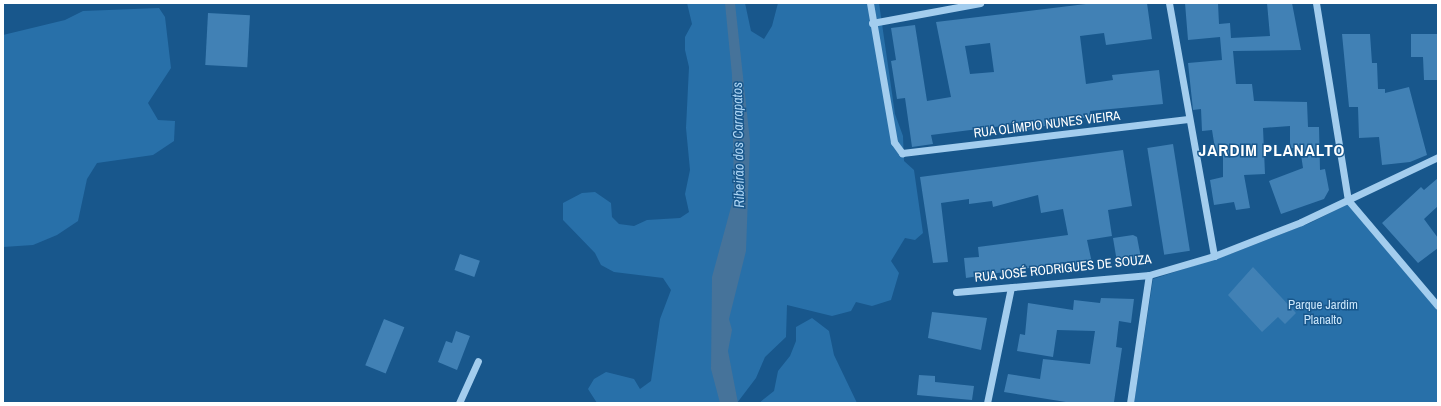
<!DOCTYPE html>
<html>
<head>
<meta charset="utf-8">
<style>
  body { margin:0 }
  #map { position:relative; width:1441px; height:406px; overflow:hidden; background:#18578c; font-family:"Archivo Narrow",sans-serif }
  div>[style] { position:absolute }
  .green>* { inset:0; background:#2870a9 }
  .water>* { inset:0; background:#46739a }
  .building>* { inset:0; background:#4181b5; transform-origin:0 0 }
  .minor>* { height:7px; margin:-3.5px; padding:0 3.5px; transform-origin:3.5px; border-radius:3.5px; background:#a3cdee }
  span { translate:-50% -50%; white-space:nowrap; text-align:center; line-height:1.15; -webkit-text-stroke:3px #18578c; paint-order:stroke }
  .street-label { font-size:13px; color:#fff }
  .park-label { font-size:13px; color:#c9e5fa }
  .water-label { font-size:14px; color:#afd7f6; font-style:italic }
  .district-label { font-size:17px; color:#fff; font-weight:700; letter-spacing:1px }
  .frame { position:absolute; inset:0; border:4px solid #fff; pointer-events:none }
</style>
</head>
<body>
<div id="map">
  <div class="green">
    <div style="clip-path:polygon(687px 3px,745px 3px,751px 31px,764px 39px,772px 26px,778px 3px,879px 3px,895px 114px,903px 136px,904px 161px,914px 170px,923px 233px,915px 240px,905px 238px,891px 261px,899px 273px,891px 300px,872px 306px,856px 302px,851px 311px,832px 316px,787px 305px,786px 337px,765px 357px,756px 378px,737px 403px,597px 403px,588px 389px,594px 379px,606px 372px,634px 379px,640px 389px,651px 381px,660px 319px,671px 290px,663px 278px,614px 272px,601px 265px,595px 253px,563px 220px,563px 203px,582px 193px,595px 192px,611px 203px,612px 217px,619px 224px,634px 226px,647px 220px,680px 218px,689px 212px,685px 194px,690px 170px,686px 128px,689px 67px,685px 50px,685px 37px,692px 24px)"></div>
    <div style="clip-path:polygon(159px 8px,165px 17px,171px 68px,148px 103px,158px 120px,175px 121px,174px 141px,153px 155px,97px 163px,87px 179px,78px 221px,57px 235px,33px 245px,3px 247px,3px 35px,65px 20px,83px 11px)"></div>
    <div style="clip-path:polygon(1348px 204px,1438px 311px,1438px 403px,1134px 403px,1153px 279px,1233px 253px,1310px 223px)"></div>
    <div style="clip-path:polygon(812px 318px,829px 331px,834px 355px,857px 403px,759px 403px,774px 391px,778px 371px,790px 356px,796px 341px,796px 327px)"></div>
  </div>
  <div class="water">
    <div style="clip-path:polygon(725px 3px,735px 3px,750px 141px,746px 251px,729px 319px,732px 330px,728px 351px,738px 403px,720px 403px,711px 369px,712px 277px,734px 196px,732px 75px)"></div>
  </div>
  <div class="building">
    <div style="clip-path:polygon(evenodd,1094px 3px,1147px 3px,1152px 39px,1106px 45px,1104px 33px,1080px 36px,1086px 84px,1113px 80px,1112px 75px,1159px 70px,1163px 104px,1090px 111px,1091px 117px,1049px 122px,1049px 125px,1027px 130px,1026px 123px,931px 135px,933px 144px,912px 147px,905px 98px,897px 99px,891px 61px,896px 60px,891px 28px,915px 25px,927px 101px,951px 97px,936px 22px,1094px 3px,990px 43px,994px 72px,970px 74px,965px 46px,990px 43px)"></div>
    <div style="clip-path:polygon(1185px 3px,1218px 3px,1219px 24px,1230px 23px,1231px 38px,1270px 36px,1267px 3px,1292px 3px,1301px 50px,1233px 51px,1236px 84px,1252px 84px,1254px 101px,1307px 102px,1308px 127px,1319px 127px,1320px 170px,1325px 169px,1329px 190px,1324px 199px,1281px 214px,1269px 181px,1303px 168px,1300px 148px,1290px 148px,1290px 126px,1263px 128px,1265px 174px,1244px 175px,1250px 208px,1236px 210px,1234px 202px,1214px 205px,1210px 180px,1223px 177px,1223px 155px,1216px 155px,1212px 130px,1202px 131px,1201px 109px,1193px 110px,1188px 63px,1222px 60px,1220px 37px,1188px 40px)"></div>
    <div style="left:208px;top:13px;width:42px;height:52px;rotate:3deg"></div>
    <div style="clip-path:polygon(1342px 34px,1370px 34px,1372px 63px,1377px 63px,1378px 89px,1385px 89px,1385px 93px,1409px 87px,1427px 155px,1410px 162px,1382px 165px,1379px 137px,1359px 138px,1358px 107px,1349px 107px)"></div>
    <div style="clip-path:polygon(1411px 34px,1438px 34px,1438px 80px,1424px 80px,1423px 57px,1411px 57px)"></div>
    <div style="left:1173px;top:144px;width:108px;height:26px;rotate:81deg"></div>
    <div style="clip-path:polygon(1123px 150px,1132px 206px,1108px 210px,1112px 236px,1087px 240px,1092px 263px,1074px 267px,1073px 261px,966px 278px,964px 258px,979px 257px,978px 247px,1068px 235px,1063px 209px,1041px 213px,1038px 195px,993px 207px,992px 201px,969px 204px,969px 199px,941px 203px,948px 262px,933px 263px,920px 177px)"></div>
    <div style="clip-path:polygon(1438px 178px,1438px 206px,1424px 219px,1438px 238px,1438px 248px,1418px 263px,1382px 223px,1421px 187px,1424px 190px)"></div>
    <div style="clip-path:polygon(1133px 235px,1137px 237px,1141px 258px,1117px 262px,1113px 238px)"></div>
    <div style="left:460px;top:254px;width:21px;height:17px;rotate:19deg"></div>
    <div style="clip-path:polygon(1253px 267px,1296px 313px,1285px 324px,1278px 317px,1262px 332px,1228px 295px)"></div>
    <div style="clip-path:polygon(1101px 298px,1134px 299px,1131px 323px,1119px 321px,1116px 347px,1122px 348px,1114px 402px,1072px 403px,1004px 392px,1008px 374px,1040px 379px,1043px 359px,1090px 364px,1095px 331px,1057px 330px,1053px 357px,1017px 351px,1020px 334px,1025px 335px,1028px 303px,1073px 310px,1074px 300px,1100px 303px)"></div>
    <div style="clip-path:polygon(932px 312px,987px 318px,981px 350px,928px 338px)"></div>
    <div style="left:384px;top:319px;width:22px;height:50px;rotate:22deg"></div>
    <div style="clip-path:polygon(456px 331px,470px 336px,457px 370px,438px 362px,446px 341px,452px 343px)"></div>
    <div style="clip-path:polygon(919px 375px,935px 376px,935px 382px,974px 386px,972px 400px,917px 395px)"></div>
  </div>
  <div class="minor">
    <div style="left:870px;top:3px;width:141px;rotate:80.2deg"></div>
    <div style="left:894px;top:142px;width:14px;rotate:54deg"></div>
    <div style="left:902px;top:153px;width:288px;rotate:-6.8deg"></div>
    <div style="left:1169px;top:3px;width:257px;rotate:79.9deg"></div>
    <div style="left:1316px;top:3px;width:200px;rotate:80.8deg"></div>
    <div style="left:1348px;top:200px;width:139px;rotate:49.7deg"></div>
    <div style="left:872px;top:23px;width:110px;rotate:-10.5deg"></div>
    <div style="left:956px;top:292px;width:194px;rotate:-5deg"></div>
    <div style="left:1149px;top:275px;width:68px;rotate:-16.3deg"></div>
    <div style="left:1214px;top:256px;width:93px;rotate:-21.3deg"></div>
    <div style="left:1301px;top:222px;width:152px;rotate:-25.4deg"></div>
    <div style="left:459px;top:403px;width:46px;rotate:-65.7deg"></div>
    <div style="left:987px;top:403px;width:118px;rotate:-78.3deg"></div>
    <div style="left:1130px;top:403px;width:129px;rotate:-81.6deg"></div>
  </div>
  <div class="street-label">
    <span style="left:1047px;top:125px;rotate:-7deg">RUA OLÍMPIO NUNES VIEIRA</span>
    <span style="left:1063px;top:269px;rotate:-6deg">RUA JOSÉ RODRIGUES DE SOUZA</span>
  </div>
  <div class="park-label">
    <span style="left:1323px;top:313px">Parque Jardim<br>Planalto</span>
  </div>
  <div class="water-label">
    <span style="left:738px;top:145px;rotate:-91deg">Ribeirão dos Carrapatos</span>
  </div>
  <div class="district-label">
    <span style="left:1272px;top:150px">JARDIM PLANALTO</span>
  </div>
  <div class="frame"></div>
</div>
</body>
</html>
